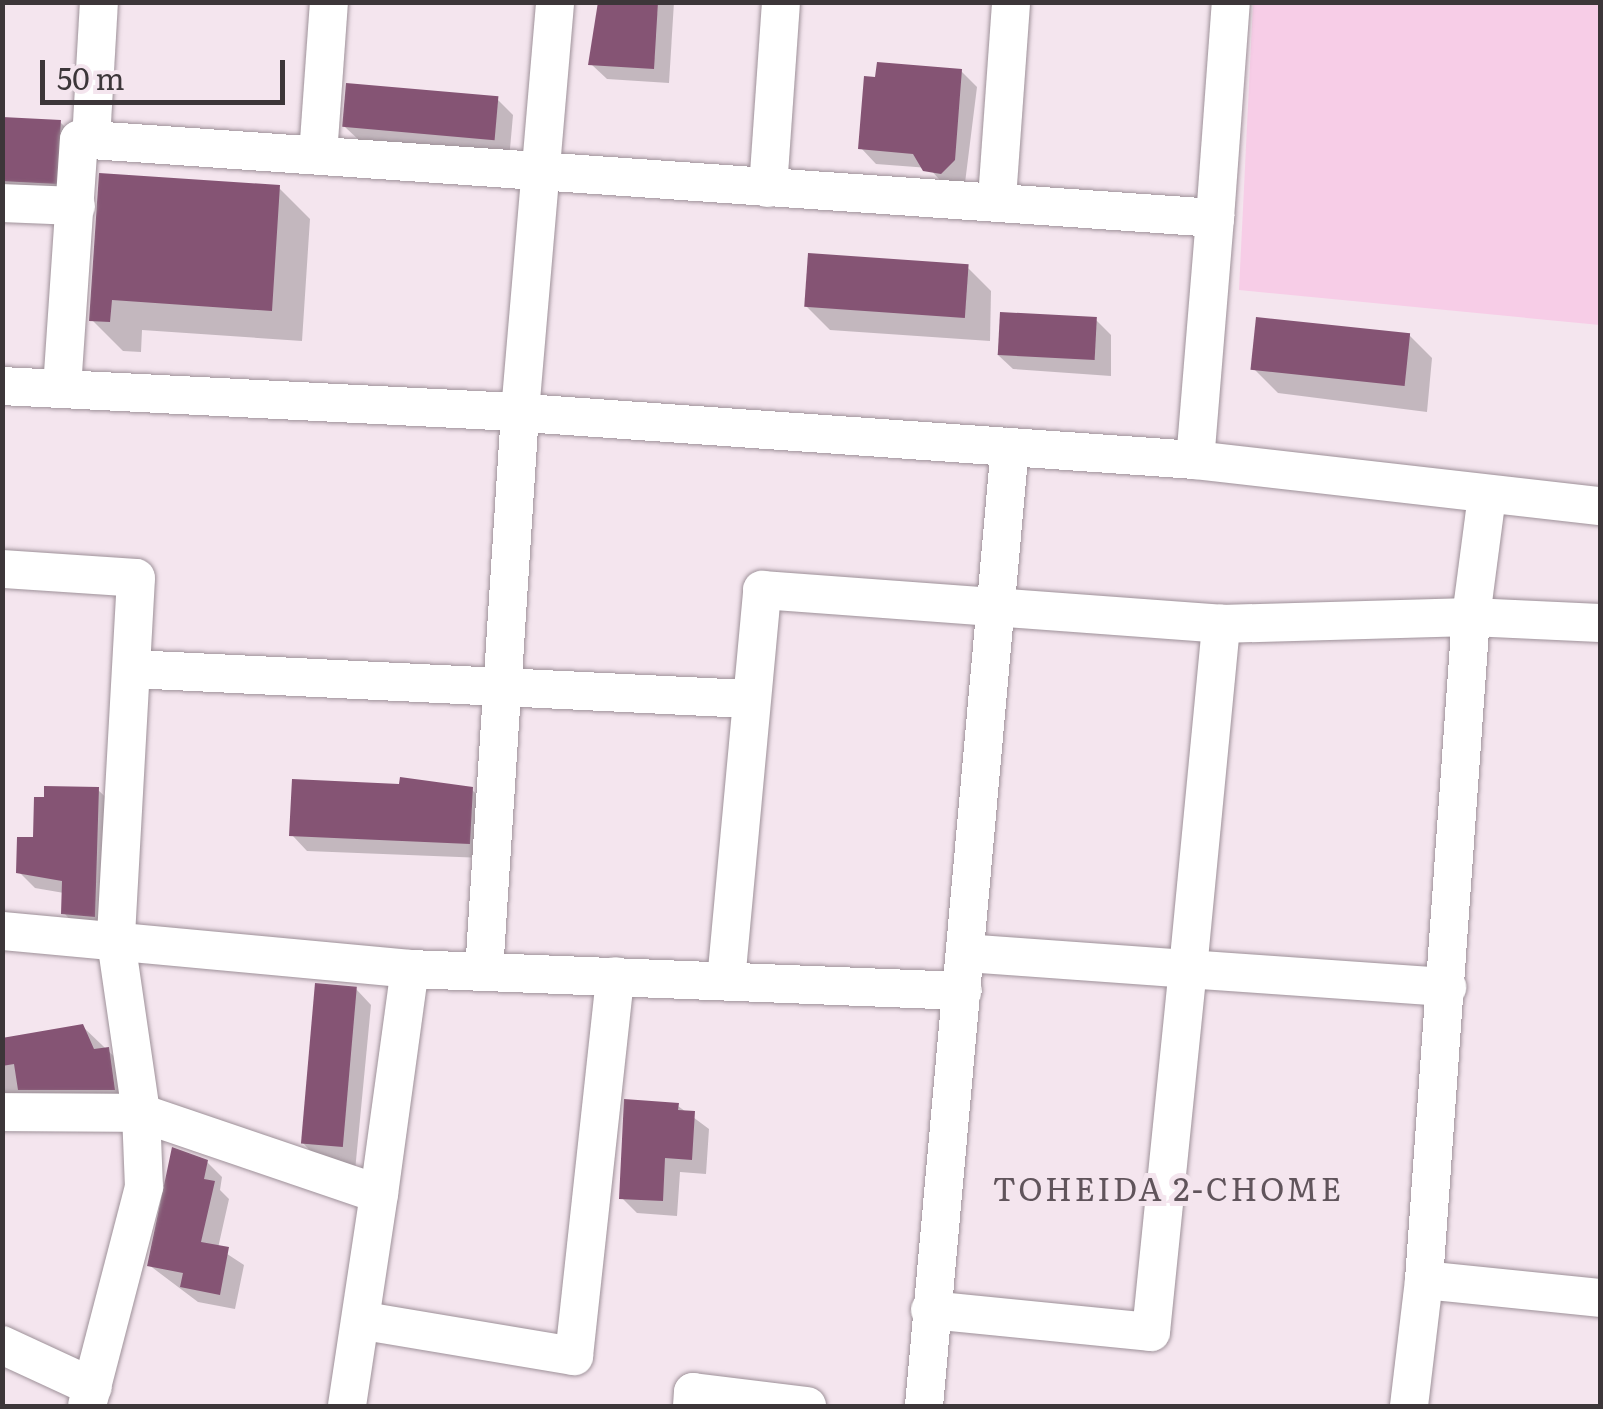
<!DOCTYPE html>
<html>
<head>
<meta charset="utf-8">
<style>
  body { margin:0 }
  #map { position:relative; width:1603px; height:1409px; overflow:hidden; background:#f4e5ee; font-family:Literata,serif }
  div>[style] { position:absolute }
  .green>* { inset:0; background:#f7cde7 }
  .shadow>* { inset:0; background:#0003 }
  .building>* { inset:0; background:#855474; transform-origin:0 0 }
  .roads { filter:drop-shadow(0 0 2px #9e9199) drop-shadow(0 0 2px #9e9199) }
  .minor>* { height:38px; margin:-19px; padding:0 19px; transform-origin:19px; border-radius:19px; background:#fff }
  span { translate:-50% -50%; white-space:nowrap; text-align:center; line-height:1.15; -webkit-text-stroke:10px #f4e5ee; paint-order:stroke }
  .neighbourhood-label { font-size:32px; color:#60545b; letter-spacing:2.5px }
  .frame { position:absolute; inset:0; border:5px solid #3c3639; pointer-events:none }
  .scale { position:absolute; left:40px; top:60px; width:245px; height:45px; box-sizing:border-box; border:5px solid #3c3639; border-top:0; padding-left:12px; font-size:30px; line-height:35px; white-space:nowrap; color:#3c3639; -webkit-text-stroke:8px #f4e5ee; paint-order:stroke }
</style>
</head>
<body>
<div id="map">
  <div class="green">
    <div style="clip-path:polygon(1253px 3px,1600px 3px,1600px 325px,1239px 290px)"></div>
  </div>
  <div class="shadow">
    <div style="clip-path:polygon(599px 2px,674px 2px,669px 83px,607px 79px,591px 64px)"></div>
    <div style="clip-path:polygon(961px 71px,977px 87px,965px 183px,947px 188px,929px 168px,876px 164px,861px 148px,878px 80px)"></div>
    <div style="clip-path:polygon(497px 99px,513px 115px,509px 160px,361px 142px,345px 127px)"></div>
    <div style="clip-path:polygon(2px 120px,60px 122px,76px 138px,68px 197px,2px 196px)"></div>
    <div style="clip-path:polygon(102px 175px,279px 188px,310px 219px,302px 341px,142px 330px,141px 352px,123px 351px,92px 320px)"></div>
    <div style="clip-path:polygon(968px 268px,991px 291px,990px 341px,830px 330px,806px 306px)"></div>
    <div style="clip-path:polygon(1096px 320px,1111px 335px,1111px 376px,1013px 369px,997px 354px)"></div>
    <div style="clip-path:polygon(1409px 335px,1432px 358px,1427px 412px,1278px 393px,1254px 369px)"></div>
    <div style="clip-path:polygon(402px 780px,472px 790px,488px 805px,484px 858px,307px 851px,292px 835px,402px 786px)"></div>
    <div style="clip-path:polygon(98px 790px,114px 805px,109px 931px,79px 929px,64px 913px,64px 893px,35px 888px,19px 872px)"></div>
    <div style="clip-path:polygon(356px 989px,371px 1005px,355px 1171px,317px 1158px,302px 1142px)"></div>
    <div style="clip-path:polygon(82px 1026px,123px 1065px,129px 1105px,2px 1103px,2px 1041px)"></div>
    <div style="clip-path:polygon(678px 1106px,709px 1129px,706px 1174px,680px 1172px,677px 1216px,637px 1213px,622px 1198px)"></div>
    <div style="clip-path:polygon(207px 1162px,222px 1177px,220px 1190px,229px 1199px,218px 1248px,244px 1265px,235px 1309px,198px 1302px,149px 1265px)"></div>
  </div>
  <div class="building">
    <div style="clip-path:polygon(598px 2px,658px 2px,654px 69px,588px 65px)"></div>
    <div style="clip-path:polygon(877px 62px,962px 69px,955px 160px,941px 174px,923px 171px,913px 154px,858px 149px,864px 76px,875px 77px)"></div>
    <div style="left:346px;top:83px;width:153px;height:44px;rotate:5deg"></div>
    <div style="left:2px;top:117px;width:59px;height:64px;rotate:3deg"></div>
    <div style="clip-path:polygon(99px 173px,280px 185px,272px 311px,112px 300px,110px 322px,89px 321px)"></div>
    <div style="left:808px;top:253px;width:161px;height:54px;rotate:4deg"></div>
    <div style="left:1000px;top:312px;width:97px;height:43px;rotate:3deg"></div>
    <div style="left:1256px;top:317px;width:155px;height:53px;rotate:6deg"></div>
    <div style="clip-path:polygon(400px 777px,473px 787px,470px 844px,289px 836px,292px 779px,399px 784px)"></div>
    <div style="clip-path:polygon(44px 786px,99px 787px,95px 917px,61px 914px,62px 881px,16px 873px,17px 837px,33px 837px,34px 797px,44px 797px)"></div>
    <div style="left:315px;top:983px;width:42px;height:161px;rotate:5deg"></div>
    <div style="clip-path:polygon(83px 1024px,94px 1049px,109px 1047px,115px 1090px,18px 1090px,14px 1064px,2px 1066px,2px 1038px)"></div>
    <div style="clip-path:polygon(624px 1099px,679px 1103px,678px 1110px,695px 1111px,692px 1160px,665px 1158px,663px 1201px,619px 1199px)"></div>
    <div style="clip-path:polygon(172px 1147px,208px 1160px,204px 1179px,215px 1181px,201px 1242px,229px 1247px,220px 1295px,180px 1287px,183px 1273px,147px 1266px)"></div>
  </div>
  <div class="roads">
    <div class="minor">
      <div style="left:91px;top:140px;width:138px;rotate:-86.7deg"></div>
      <div style="left:318px;top:155px;width:153px;rotate:-85.9deg"></div>
      <div style="left:768px;top:188px;width:186px;rotate:-86deg"></div>
      <div style="left:997px;top:199px;width:197px;rotate:-85.9deg"></div>
      <div style="left:2px;top:203px;width:74px;rotate:2.3deg"></div>
      <div style="left:1215px;top:218px;width:217px;rotate:-85.8deg"></div>
      <div style="left:2px;top:386px;width:495px;rotate:2.9deg"></div>
      <div style="left:496px;top:411px;width:701px;rotate:4.01deg"></div>
      <div style="left:1195px;top:460px;width:408px;rotate:6.5deg"></div>
      <div style="left:62px;top:388px;width:249px;rotate:-86.1deg"></div>
      <div style="left:79px;top:140px;width:12px"></div>
      <div style="left:91px;top:140px;width:1127px;rotate:3.97deg"></div>
      <div style="left:1215px;top:218px;width:243px;rotate:94.7deg"></div>
      <div style="left:2px;top:569px;width:134px;rotate:3.8deg"></div>
      <div style="left:136px;top:578px;width:364px;rotate:93.2deg"></div>
      <div style="left:116px;top:941px;width:174px;rotate:81.7deg"></div>
      <div style="left:141px;top:1113px;width:74px;rotate:87.7deg"></div>
      <div style="left:144px;top:1187px;width:226px;rotate:104.6deg"></div>
      <div style="left:132px;top:669px;width:617px;rotate:2.79deg"></div>
      <div style="left:2px;top:931px;width:410px;rotate:5.3deg"></div>
      <div style="left:410px;top:969px;width:553px;rotate:2.28deg"></div>
      <div style="left:965px;top:953px;width:224px;rotate:4.1deg"></div>
      <div style="left:1188px;top:969px;width:347px;rotate:-84.5deg"></div>
      <div style="left:484px;top:972px;width:561px;rotate:-86.32deg"></div>
      <div style="left:520px;top:412px;width:411px;rotate:-85.1deg"></div>
      <div style="left:726px;top:981px;width:393px;rotate:-84.7deg"></div>
      <div style="left:762px;top:590px;width:460px;rotate:4.2deg"></div>
      <div style="left:1221px;top:624px;width:250px;rotate:-1.6deg"></div>
      <div style="left:1471px;top:617px;width:129px;rotate:2.7deg"></div>
      <div style="left:2px;top:1112px;width:139px;rotate:0.4deg"></div>
      <div style="left:141px;top:1113px;width:251px;rotate:18.8deg"></div>
      <div style="left:379px;top:1194px;width:214px;rotate:98.6deg"></div>
      <div style="left:379px;top:1194px;width:227px;rotate:-82.2deg"></div>
      <div style="left:1424px;top:1280px;width:177px;rotate:5.8deg"></div>
      <div style="left:930px;top:1310px;width:222px;rotate:5.7deg"></div>
      <div style="left:1151px;top:1332px;width:365px;rotate:-84.2deg"></div>
      <div style="left:1188px;top:969px;width:260px;rotate:4deg"></div>
      <div style="left:364px;top:1321px;width:213px;rotate:9.5deg"></div>
      <div style="left:574px;top:1356px;width:382px;rotate:-83.8deg"></div>
      <div style="left:2px;top:1345px;width:100px;rotate:24.8deg"></div>
      <div style="left:692px;top:1406px;width:14px;rotate:-86deg"></div>
      <div style="left:693px;top:1392px;width:115px;rotate:7deg"></div>
      <div style="left:924px;top:1406px;width:963px;rotate:-84.88deg"></div>
      <div style="left:1409px;top:1406px;width:127px;rotate:-83.2deg"></div>
      <div style="left:1424px;top:1280px;width:665px;rotate:-85.95deg"></div>
      <div style="left:1471px;top:617px;width:123px;rotate:-82.5deg"></div>
    </div>
  </div>
  <div class="neighbourhood-label">
    <span style="left:1168px;top:1187px">TOHEIDA 2-CHOME</span>
  </div>
  <div class="frame"></div>
  <div class="scale">50 m</div>
</div>
</body>
</html>
